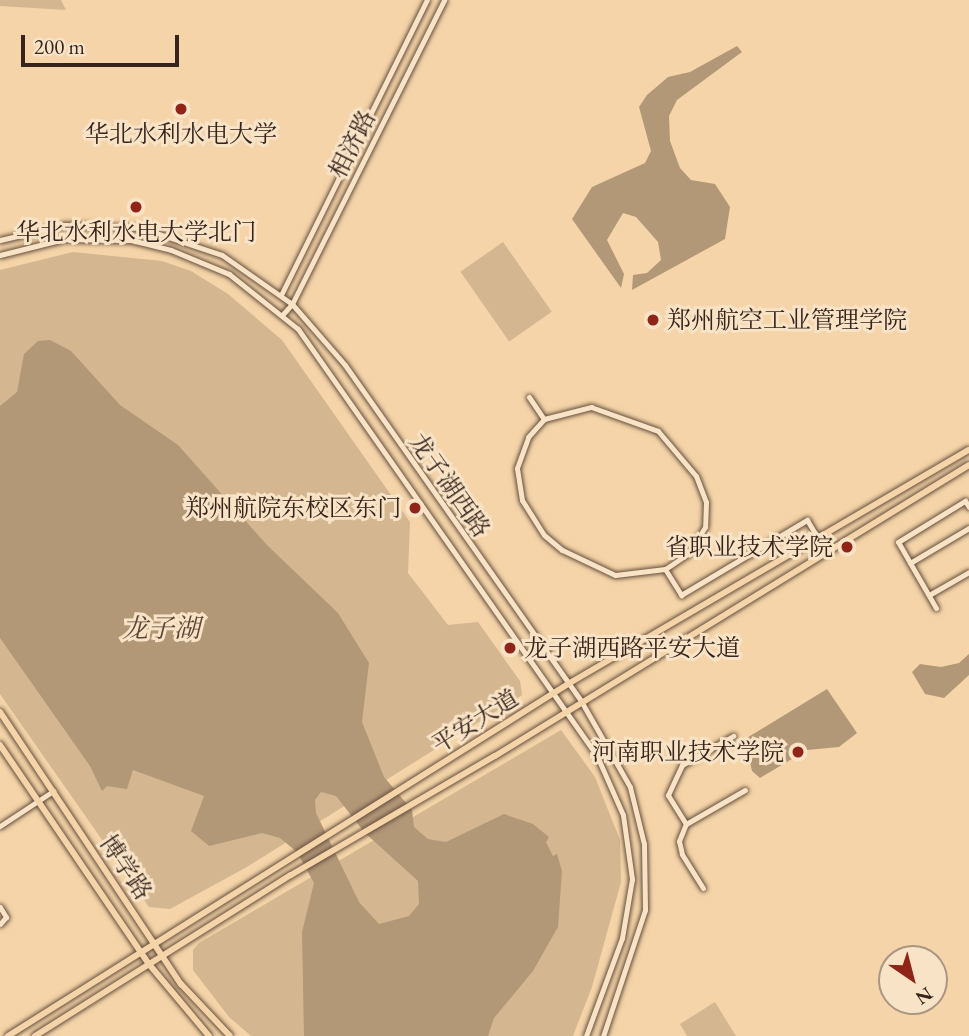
<!DOCTYPE html>
<html>
<head>
<meta charset="utf-8">
<style>
  body { margin:0 }
  #map { position:relative; width:969px; height:1036px; overflow:hidden; background:#f4d4a8; font-family:"EB Garamond","Noto Serif SC",serif }
  div>[style] { position:absolute }
  .green>* { inset:0; background:#d4b690; transform-origin:0 0 }
  .water>* { inset:0; background:#b39878 }
  .roads { filter:drop-shadow(0 0 2px #664f3e) drop-shadow(0 0 2px #664f3e) }
  .minor>* { height:5px; margin:-2.5px; padding:0 2.5px; transform-origin:2.5px; border-radius:2.5px; background:#f8e3c6 }
  .major>* { height:6px; margin:-3px; padding:0 3px; transform-origin:3px; border-radius:3px; background:#f4d4a8 }
  .dots>* { width:19px; height:19px; translate:-50% -50%; box-sizing:border-box; border:4px solid #f8e3c6; border-radius:50% }
  span { translate:-50% -50%; white-space:nowrap; text-align:center; line-height:1.15; -webkit-text-stroke:6px #f8e3c6; paint-order:stroke }
  .poi-label { font-size:24px; color:#36231b }
  .left { translate:0 -50%; text-align:left }
  .right { translate:-100% -50%; text-align:right }
  .street-label { font-size:24px; color:#36231b }
  .water-label { font-size:26px; color:#5c4637; font-style:italic }
  .north { position:absolute; left:878px; top:945px; width:70px; height:70px; box-sizing:border-box; background:#f8e3c6; border:2px solid #aa9682; border-radius:50%; rotate:145deg; font-size:19px; font-weight:700; line-height:28px; text-align:center; color:#36231b }
  .north::after { content:''; display:block; margin:auto; width:24px; height:32px; background:#8f2418; clip-path:polygon(50% 0,100% 100%,50% 72%,0 100%) }
  .scale { position:absolute; left:21px; top:35px; width:158px; height:32px; box-sizing:border-box; border:4px solid #36231b; border-top:0; padding-left:9px; font-size:21px; line-height:24px; white-space:nowrap; color:#36231b; -webkit-text-stroke:5px #f8e3c6; paint-order:stroke }
</style>
</head>
<body>
<div id="map">
  <div class="green">
    <div style="clip-path:polygon(0 0,61px 0,66px 10px,0 6px)"></div>
    <div style="left:503px;top:242px;width:85px;height:52px;rotate:55deg"></div>
    <div style="clip-path:polygon(73px 252px,162px 261px,191px 271px,228px 294px,282px 340px,410px 522px,408px 573px,448px 625px,478px 622px,520px 681px,522px 695px,245px 868px,170px 909px,149px 907px,0 694px,0 270px)"></div>
    <div style="clip-path:polygon(561px 730px,595px 777px,620px 840px,621px 882px,592px 987px,573px 1036px,251px 1036px,229px 1017px,193px 970px,193px 950px,199px 943px)"></div>
    <div style="clip-path:polygon(715px 1002px,736px 1036px,687px 1036px,680px 1024px)"></div>
  </div>
  <div class="water">
    <div style="clip-path:polygon(737px 46px,742px 52px,677px 100px,669px 116px,670px 141px,680px 168px,691px 180px,715px 184px,730px 207px,725px 239px,632px 290px,633px 275px,647px 273px,661px 260px,658px 242px,636px 217px,623px 213px,607px 240px,624px 274px,621px 288px,572px 219px,592px 187px,645px 163px,651px 151px,639px 107px,647px 95px,668px 77px,690px 72px)"></div>
    <div style="clip-path:polygon(evenodd,50px 340px,71px 351px,120px 405px,178px 445px,267px 545px,338px 613px,369px 663px,362px 722px,384px 777px,412px 810px,414px 827px,428px 839px,446px 842px,504px 814px,533px 824px,549px 837px,546px 842px,553px 856px,557px 854px,562px 871px,558px 927px,533px 971px,494px 1018px,488px 1036px,304px 1036px,302px 932px,314px 883px,297px 852px,280px 838px,262px 833px,209px 846px,191px 831px,204px 796px,133px 770px,127px 789px,107px 786px,102px 791px,90px 766px,0 638px,0 406px,17px 392px,24px 354px,38px 341px,50px 340px,321px 792px,336px 796px,365px 833px,418px 881px,419px 904px,409px 916px,379px 924px,359px 902px,316px 813px,315px 800px,321px 792px)"></div>
    <div style="clip-path:polygon(969px 654px,969px 675px,944px 698px,925px 694px,912px 672px,920px 664px,941px 667px,959px 663px)"></div>
    <div style="clip-path:polygon(827px 689px,857px 733px,839px 747px,807px 750px,760px 778px,752px 771px,745px 739px)"></div>
  </div>
  <div class="roads">
    <div class="minor">
      <div style="left:0;top:240px;width:67px;rotate:-13deg"></div>
      <div style="left:65px;top:225px;width:76px;rotate:2.3deg"></div>
      <div style="left:141px;top:228px;width:85px;rotate:18.4deg"></div>
      <div style="left:222px;top:255px;width:85px;rotate:35deg"></div>
      <div style="left:292px;top:304px;width:81px;rotate:49deg"></div>
      <div style="left:345px;top:365px;width:411px;rotate:54.9deg"></div>
      <div style="left:581px;top:701px;width:99px;rotate:60.3deg"></div>
      <div style="left:630px;top:787px;width:59px;rotate:76.2deg"></div>
      <div style="left:644px;top:844px;width:66px;rotate:89.1deg"></div>
      <div style="left:645px;top:910px;width:133px;rotate:108.4deg"></div>
      <div style="left:0;top:255px;width:66px;rotate:-14deg"></div>
      <div style="left:64px;top:239px;width:67px;rotate:0.9deg"></div>
      <div style="left:131px;top:240px;width:41px;rotate:14deg"></div>
      <div style="left:171px;top:250px;width:63px;rotate:22.5deg"></div>
      <div style="left:229px;top:274px;width:88px;rotate:38.6deg"></div>
      <div style="left:298px;top:329px;width:521px;rotate:55deg"></div>
      <div style="left:597px;top:756px;width:64px;rotate:66.2deg"></div>
      <div style="left:623px;top:815px;width:65px;rotate:82deg"></div>
      <div style="left:632px;top:879px;width:60px;rotate:99.6deg"></div>
      <div style="left:622px;top:938px;width:104px;rotate:110.2deg"></div>
      <div style="left:281px;top:295px;width:329px;rotate:-63.7deg"></div>
      <div style="left:283px;top:314px;width:13px;rotate:-48deg"></div>
      <div style="left:292px;top:304px;width:340px;rotate:-63.4deg"></div>
      <div style="left:529px;top:397px;width:27px;rotate:56deg"></div>
      <div style="left:544px;top:419px;width:49px;rotate:-14.3deg"></div>
      <div style="left:591px;top:407px;width:71px;rotate:19.7deg"></div>
      <div style="left:658px;top:431px;width:59px;rotate:49.8deg"></div>
      <div style="left:696px;top:476px;width:28px;rotate:69deg"></div>
      <div style="left:706px;top:502px;width:25px;rotate:92deg"></div>
      <div style="left:705px;top:527px;width:31px;rotate:122deg"></div>
      <div style="left:689px;top:553px;width:29px;rotate:146deg"></div>
      <div style="left:665px;top:569px;width:50px;rotate:173.2deg"></div>
      <div style="left:615px;top:575px;width:59px;rotate:-154.7deg"></div>
      <div style="left:562px;top:550px;width:23px;rotate:-140deg"></div>
      <div style="left:544px;top:535px;width:41px;rotate:-122.2deg"></div>
      <div style="left:522px;top:500px;width:32px;rotate:-99deg"></div>
      <div style="left:517px;top:468px;width:33px;rotate:-70deg"></div>
      <div style="left:528px;top:437px;width:24px;rotate:-48deg"></div>
      <div style="left:910px;top:563px;width:69px;rotate:-30.7deg"></div>
      <div style="left:665px;top:569px;width:31px;rotate:58deg"></div>
      <div style="left:681px;top:595px;width:147px;rotate:-30.8deg"></div>
      <div style="left:807px;top:520px;width:21px;rotate:59deg"></div>
      <div style="left:929px;top:595px;width:46px;rotate:-29.9deg"></div>
      <div style="left:936px;top:608px;width:76px;rotate:-119.9deg"></div>
      <div style="left:898px;top:542px;width:79px;rotate:-31.5deg"></div>
      <div style="left:965px;top:501px;width:7px;rotate:56deg"></div>
      <div style="left:686px;top:824px;width:34px;rotate:-122deg"></div>
      <div style="left:668px;top:795px;width:33px;rotate:-65deg"></div>
      <div style="left:682px;top:765px;width:59px;rotate:-29.6deg"></div>
      <div style="left:0;top:826px;width:64px;rotate:-33.4deg"></div>
      <div style="left:703px;top:888px;width:40px;rotate:-122deg"></div>
      <div style="left:682px;top:854px;width:13px;rotate:-103deg"></div>
      <div style="left:679px;top:841px;width:18px;rotate:-68deg"></div>
      <div style="left:686px;top:824px;width:68px;rotate:-30deg"></div>
      <div style="left:0;top:907px;width:12px;rotate:59deg"></div>
      <div style="left:6px;top:917px;width:9px;rotate:131deg"></div>
    </div>
    <div class="major">
      <div style="left:0;top:712px;width:327px;rotate:56.4deg"></div>
      <div style="left:181px;top:984px;width:71px;rotate:46.7deg"></div>
      <div style="left:0;top:745px;width:263px;rotate:55.8deg"></div>
      <div style="left:148px;top:963px;width:95px;rotate:50.1deg"></div>
      <div style="left:8px;top:1036px;width:661px;rotate:-32.15deg"></div>
      <div style="left:568px;top:684px;width:464px;rotate:-30.3deg"></div>
      <div style="left:35px;top:1036px;width:302px;rotate:-32.2deg"></div>
      <div style="left:291px;top:875px;width:236px;rotate:-30.3deg"></div>
      <div style="left:495px;top:756px;width:556px;rotate:-31.55deg"></div>
    </div>
  </div>
  <div class="dots">
    <div style="left:181px;top:109px;background:#8f2418"></div>
    <div style="left:136px;top:207px;background:#8f2418"></div>
    <div style="left:653px;top:320px;background:#8f2418"></div>
    <div style="left:415px;top:508px;background:#8f2418"></div>
    <div style="left:847px;top:547px;background:#8f2418"></div>
    <div style="left:510px;top:648px;background:#8f2418"></div>
    <div style="left:798px;top:752px;background:#8f2418"></div>
  </div>
  <div class="poi-label">
    <span style="left:181px;top:134px">华北水利水电大学</span>
    <span style="left:136px;top:232px">华北水利水电大学北门</span>
    <span class="left" style="left:667px;top:320px">郑州航空工业管理学院</span>
    <span class="right" style="left:401px;top:508px">郑州航院东校区东门</span>
    <span class="right" style="left:833px;top:547px">省职业技术学院</span>
    <span class="left" style="left:524px;top:648px">龙子湖西路平安大道</span>
    <span class="right" style="left:784px;top:752px">河南职业技术学院</span>
  </div>
  <div class="street-label">
    <span style="left:352px;top:144px;rotate:-63deg">相济路</span>
    <span style="left:450px;top:485px;rotate:55deg">龙子湖西路</span>
    <span style="left:475px;top:721px;rotate:-32deg">平安大道</span>
    <span style="left:126px;top:867px;rotate:56deg">博学路</span>
  </div>
  <div class="water-label">
    <span style="left:161px;top:629px">龙子湖</span>
  </div>
  <div class="north">N</div>
  <div class="scale">200 m</div>
</div>
</body>
</html>
